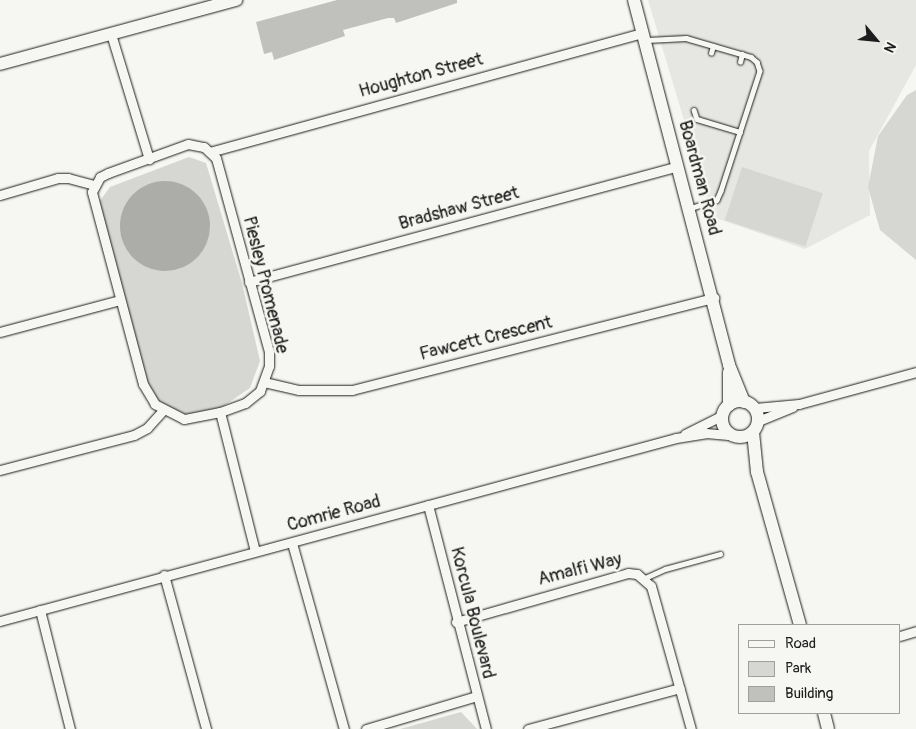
<!DOCTYPE html>
<html>
<head>
<meta charset="utf-8">
<style>
  body { margin:0 }
  #map { position:relative; width:916px; height:729px; overflow:hidden; background:#f6f6f2; font-family:Pangolin,sans-serif }
  div>[style] { position:absolute }
  .built>* { inset:0; background:#e6e6e2 }
  .green>* { inset:0; background:#d6d6d2; transform-origin:0 0 }
  .water>* { inset:0; background:#acaca9 }
  .round { border-radius:50% }
  .building>* { inset:0; background:#c0c0bd }
  .roads { filter:drop-shadow(0 0 1px #1c1c1c) drop-shadow(0 0 1px #1c1c1c) }
  .lane>* { height:4.5px; margin:-2.25px; padding:0 2.25px; transform-origin:2.25px; border-radius:2.25px; background:#f6f6f2 }
  .street>* { height:9px; margin:-4.5px; padding:0 4.5px; transform-origin:4.5px; border-radius:4.5px; background:#f6f6f2 }
  .secondary>* { height:12px; margin:-6px; padding:0 6px; transform-origin:6px; border-radius:6px; background:#f6f6f2 }
  .secondary>.ring { margin:-6px; padding:0; box-sizing:content-box; background:none; border:12px solid #f6f6f2; border-radius:50% }
  span { translate:-50% -50%; white-space:nowrap; text-align:center; line-height:1.15; -webkit-text-stroke:5px #f6f6f2; paint-order:stroke }
  .street-label { font-size:18px; color:#1c1c1c }
  .legend { position:absolute; left:738px; top:624px; width:162px; height:90px; box-sizing:border-box; background:#f6f6f2; border:1px solid #9f9f9c; margin:0; padding:6px 9px; list-style:none; font-size:15px; color:#1c1c1c }
  .legend li { display:flex; align-items:center; gap:10px; height:25px }
  .legend b { width:25px; border:1px solid #9f9f9c }
  .north { position:absolute; left:851px; top:15px; width:50px; height:50px; -webkit-text-stroke:4px #f6f6f2; paint-order:stroke; rotate:118deg; font-size:14px; font-weight:700; line-height:20px; text-align:center; color:#1c1c1c }
  .north::after { content:''; display:block; margin:auto; width:18px; height:22px; background:#1c1c1c; clip-path:polygon(50% 0,100% 100%,50% 72%,0 100%) }
</style>
</head>
<body>
<div id="map">
  <div class="built">
    <div style="clip-path:polygon(648px 0,916px 0,916px 65px,869px 151px,870px 215px,805px 249px,713px 217px)"></div>
  </div>
  <div class="green">
    <div style="clip-path:polygon(916px 90px,916px 260px,880px 230px,868px 187px,878px 136px,907px 95px)"></div>
    <div style="clip-path:polygon(189px 157px,206px 163px,242px 283px,260px 361px,250px 388px,212px 414px,177px 418px,152px 403px,99px 202px,110px 187px)"></div>
    <div style="left:742px;top:167px;width:85px;height:56px;rotate:18deg"></div>
    <div style="clip-path:polygon(461px 712px,477px 729px,400px 729px)"></div>
  </div>
  <div class="water">
    <div class="round" style="left:120px;top:181px;width:90px;height:90px"></div>
  </div>
  <div class="building">
    <div style="clip-path:polygon(337px 0,457px 0,457px 3px,396px 23px,394px 18px,388px 18px,343px 30px,345px 36px,274px 60px,272px 52px,264px 54px,256px 22px)"></div>
  </div>
  <div class="roads">
    <div class="lane">
      <div style="left:647px;top:40px;width:39px;rotate:-3deg"></div>
      <div style="left:686px;top:38px;width:68px;rotate:16.3deg"></div>
      <div style="left:751px;top:57px;width:8px;rotate:40deg"></div>
      <div style="left:757px;top:62px;width:9px;rotate:72deg"></div>
      <div style="left:760px;top:71px;width:126px;rotate:108deg"></div>
      <div style="left:721px;top:191px;width:10px;rotate:114deg"></div>
      <div style="left:717px;top:200px;width:29px;rotate:162deg"></div>
      <div style="left:711px;top:53px;width:7px;rotate:-74deg"></div>
      <div style="left:740px;top:62px;width:8px;rotate:-76deg"></div>
      <div style="left:694px;top:110px;width:9px;rotate:72deg"></div>
      <div style="left:697px;top:119px;width:45px;rotate:16.8deg"></div>
      <div style="left:645px;top:578px;width:22px;rotate:-24deg"></div>
      <div style="left:665px;top:569px;width:57px;rotate:-15.3deg"></div>
    </div>
    <div class="street">
      <div style="left:111px;top:34px;width:131px;rotate:73.1deg"></div>
      <div style="left:188px;top:144px;width:16px;rotate:11deg"></div>
      <div style="left:204px;top:147px;width:16px;rotate:43deg"></div>
      <div style="left:216px;top:158px;width:201px;rotate:74.7deg"></div>
      <div style="left:269px;top:352px;width:14px;rotate:90deg"></div>
      <div style="left:269px;top:366px;width:27px;rotate:110deg"></div>
      <div style="left:260px;top:391px;width:19px;rotate:141deg"></div>
      <div style="left:245px;top:403px;width:27px;rotate:160deg"></div>
      <div style="left:220px;top:412px;width:37px;rotate:169deg"></div>
      <div style="left:184px;top:419px;width:33px;rotate:-153deg"></div>
      <div style="left:155px;top:404px;width:23px;rotate:-121deg"></div>
      <div style="left:143px;top:384px;width:199px;rotate:-104.9deg"></div>
      <div style="left:92px;top:192px;width:17px;rotate:-62deg"></div>
      <div style="left:100px;top:177px;width:9px;rotate:-27deg"></div>
      <div style="left:108px;top:173px;width:85px;rotate:-19.9deg"></div>
      <div style="left:210px;top:152px;width:447px;rotate:-15.4deg"></div>
      <div style="left:0;top:195px;width:60px;rotate:-16.3deg"></div>
      <div style="left:58px;top:178px;width:10px"></div>
      <div style="left:68px;top:178px;width:28px;rotate:15deg"></div>
      <div style="left:249px;top:282px;width:444px;rotate:-15.1deg"></div>
      <div style="left:0;top:332px;width:124px;rotate:-14.9deg"></div>
      <div style="left:264px;top:382px;width:36px;rotate:13deg"></div>
      <div style="left:299px;top:390px;width:53px"></div>
      <div style="left:352px;top:390px;width:374px;rotate:-14.3deg"></div>
      <div style="left:755px;top:408px;width:44px;rotate:-5.2deg"></div>
      <div style="left:799px;top:404px;width:121px;rotate:-15.3deg"></div>
      <div style="left:220px;top:412px;width:143px;rotate:75.9deg"></div>
      <div style="left:758px;top:421px;width:37px;rotate:-22deg"></div>
      <div style="left:685px;top:434px;width:42px;rotate:-26.6deg"></div>
      <div style="left:0;top:470px;width:138px;rotate:-14.6deg"></div>
      <div style="left:134px;top:435px;width:15px;rotate:-28deg"></div>
      <div style="left:147px;top:428px;width:24px;rotate:-48deg"></div>
      <div style="left:428px;top:505px;width:231px;rotate:75.5deg"></div>
      <div style="left:292px;top:543px;width:193px;rotate:74.4deg"></div>
      <div style="left:164px;top:575px;width:160px;rotate:74.7deg"></div>
      <div style="left:40px;top:610px;width:123px;rotate:75.9deg"></div>
      <div style="left:0;top:621px;width:700px;rotate:-15.15deg"></div>
      <div style="left:676px;top:438px;width:30px;rotate:-9deg"></div>
      <div style="left:706px;top:433px;width:25px;rotate:5deg"></div>
      <div style="left:456px;top:622px;width:179px;rotate:-15.9deg"></div>
      <div style="left:628px;top:573px;width:9px;rotate:6deg"></div>
      <div style="left:637px;top:574px;width:18px;rotate:41deg"></div>
      <div style="left:651px;top:586px;width:148px;rotate:74.4deg"></div>
      <div style="left:900px;top:636px;width:17px;rotate:-17deg"></div>
      <div style="left:366px;top:729px;width:116px;rotate:-16.6deg"></div>
      <div style="left:528px;top:729px;width:157px;rotate:-15.1deg"></div>
    </div>
    <div class="secondary">
      <div style="left:634px;top:0;width:377px;rotate:75.4deg"></div>
      <div style="left:729px;top:365px;width:40px;rotate:68deg"></div>
      <div style="left:0;top:64px;width:245px;rotate:-15.2deg"></div>
      <div style="left:729px;top:372px;width:33px;rotate:90deg"></div>
      <div class="ring" style="left:722px;top:401px;width:24px;height:24px"></div>
      <div style="left:753px;top:432px;width:40px;rotate:84.3deg"></div>
      <div style="left:757px;top:472px;width:159px;rotate:74.3deg"></div>
      <div style="left:824px;top:713px;width:16px;rotate:76deg"></div>
    </div>
  </div>
  <div class="street-label">
    <span style="left:421px;top:76px;rotate:-15deg">Houghton Street</span>
    <span style="left:699px;top:178px;rotate:75deg">Boardman Road</span>
    <span style="left:459px;top:209px;rotate:-15deg">Bradshaw Street</span>
    <span style="left:265px;top:285px;rotate:76deg">Piesley Promenade</span>
    <span style="left:486px;top:339px;rotate:-14deg">Fawcett Crescent</span>
    <span style="left:334px;top:514px;rotate:-15deg">Comrie Road</span>
    <span style="left:580px;top:570px;rotate:-14deg">Amalfi Way</span>
    <span style="left:472px;top:613px;rotate:76deg">Korcula Boulevard</span>
  </div>
  <ul class="legend">
  <li><b style="height:6px;background:#f6f6f2"></b>Road</li>
  <li><b style="height:14px;background:#d6d6d2"></b>Park</li>
  <li><b style="height:14px;background:#c0c0bd"></b>Building</li>
  </ul>
  <div class="north">N</div>
</div>
</body>
</html>
